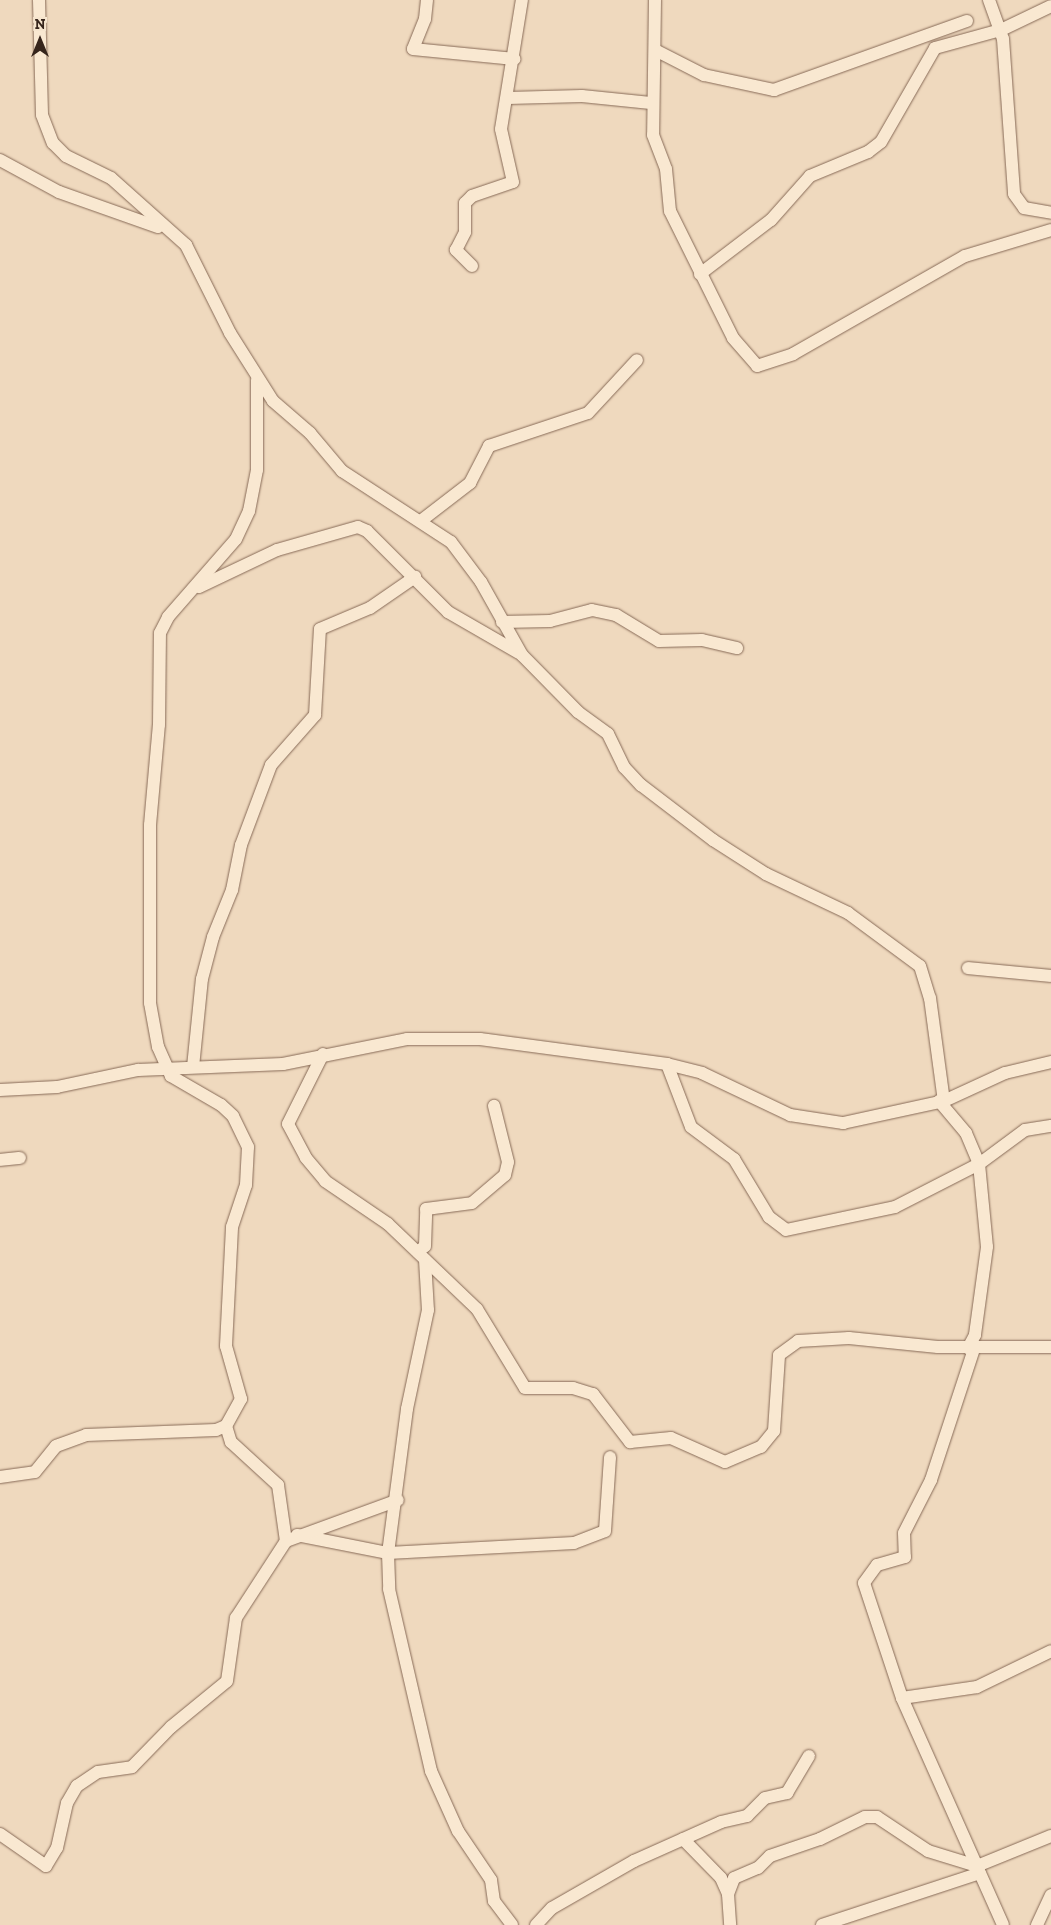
<!DOCTYPE html>
<html>
<head>
<meta charset="utf-8">
<style>
  body { margin:0 }
  #map { position:relative; width:1051px; height:1925px; overflow:hidden; background:#efd9be; font-family:"Zilla Slab",serif }
  div>[style] { position:absolute }
  .roads { filter:drop-shadow(0 0 1px #876a57) drop-shadow(0 0 1px #876a57) }
  .minor>* { height:12px; margin:-6px; padding:0 6px; transform-origin:6px; border-radius:6px; background:#f9e8d1 }
  span { translate:-50% -50%; white-space:nowrap; text-align:center; line-height:1.15; -webkit-text-stroke:4px #f6e5ce; paint-order:stroke }
  .north { position:absolute; left:15px; top:15px; width:50px; height:50px; -webkit-text-stroke:4px #f6e5ce; paint-order:stroke; rotate:0deg; font-size:14px; font-weight:700; line-height:20px; text-align:center; color:#36251c }
  .north::after { content:''; display:block; margin:auto; width:18px; height:22px; background:#36251c; clip-path:polygon(50% 0,100% 100%,50% 72%,0 100%) }
</style>
</head>
<body>
<div id="map">
  <div class="roads">
    <div class="minor">
      <div style="left:39px;top:0;width:115px;rotate:88.5deg"></div>
      <div style="left:42px;top:115px;width:30px;rotate:69deg"></div>
      <div style="left:53px;top:143px;width:18px;rotate:45deg"></div>
      <div style="left:66px;top:156px;width:50px;rotate:26.1deg"></div>
      <div style="left:111px;top:178px;width:101px;rotate:41.8deg"></div>
      <div style="left:186px;top:245px;width:98px;rotate:63.4deg"></div>
      <div style="left:230px;top:333px;width:80px;rotate:57.7deg"></div>
      <div style="left:273px;top:401px;width:49px;rotate:40.9deg"></div>
      <div style="left:310px;top:433px;width:50px;rotate:49.9deg"></div>
      <div style="left:342px;top:471px;width:130px;rotate:33.1deg"></div>
      <div style="left:451px;top:542px;width:50px;rotate:53.1deg"></div>
      <div style="left:481px;top:582px;width:84px;rotate:60.7deg"></div>
      <div style="left:522px;top:655px;width:80px;rotate:45.5deg"></div>
      <div style="left:578px;top:712px;width:37px;rotate:36deg"></div>
      <div style="left:608px;top:734px;width:37px;rotate:64deg"></div>
      <div style="left:624px;top:767px;width:25px;rotate:47deg"></div>
      <div style="left:641px;top:785px;width:91px;rotate:37.4deg"></div>
      <div style="left:713px;top:840px;width:63px;rotate:32.7deg"></div>
      <div style="left:766px;top:874px;width:91px;rotate:25.4deg"></div>
      <div style="left:848px;top:913px;width:89px;rotate:36.4deg"></div>
      <div style="left:920px;top:966px;width:34px;rotate:73deg"></div>
      <div style="left:930px;top:998px;width:104px;rotate:82.3deg"></div>
      <div style="left:427px;top:0;width:19px;rotate:96deg"></div>
      <div style="left:425px;top:19px;width:32px;rotate:112deg"></div>
      <div style="left:413px;top:49px;width:102px;rotate:5.6deg"></div>
      <div style="left:655px;top:0;width:135px;rotate:90.8deg"></div>
      <div style="left:653px;top:135px;width:36px;rotate:69deg"></div>
      <div style="left:666px;top:169px;width:42px;rotate:84.6deg"></div>
      <div style="left:670px;top:211px;width:142px;rotate:63.6deg"></div>
      <div style="left:733px;top:338px;width:37px;rotate:49deg"></div>
      <div style="left:757px;top:366px;width:38px;rotate:-18deg"></div>
      <div style="left:793px;top:354px;width:198px;rotate:-29.7deg"></div>
      <div style="left:965px;top:256px;width:90px;rotate:-16.8deg"></div>
      <div style="left:989px;top:0;width:41px;rotate:70.3deg"></div>
      <div style="left:1003px;top:39px;width:155px;rotate:85.9deg"></div>
      <div style="left:1014px;top:194px;width:17px;rotate:54deg"></div>
      <div style="left:1024px;top:208px;width:27px;rotate:10deg"></div>
      <div style="left:657px;top:51px;width:53px;rotate:27.1deg"></div>
      <div style="left:704px;top:75px;width:72px;rotate:12.1deg"></div>
      <div style="left:774px;top:90px;width:205px;rotate:-19.7deg"></div>
      <div style="left:508px;top:98px;width:74px;rotate:-1.5deg"></div>
      <div style="left:582px;top:96px;width:69px;rotate:5.8deg"></div>
      <div style="left:0;top:160px;width:67px;rotate:28.5deg"></div>
      <div style="left:59px;top:192px;width:105px;rotate:19.5deg"></div>
      <div style="left:472px;top:266px;width:23px;rotate:-135deg"></div>
      <div style="left:456px;top:250px;width:20px;rotate:-63deg"></div>
      <div style="left:465px;top:232px;width:29px;rotate:-90deg"></div>
      <div style="left:465px;top:203px;width:10px;rotate:-45deg"></div>
      <div style="left:472px;top:196px;width:43px;rotate:-18.9deg"></div>
      <div style="left:513px;top:182px;width:54px;rotate:-102.8deg"></div>
      <div style="left:501px;top:129px;width:131px;rotate:-80.8deg"></div>
      <div style="left:700px;top:274px;width:89px;rotate:-37.3deg"></div>
      <div style="left:771px;top:220px;width:59px;rotate:-48.4deg"></div>
      <div style="left:810px;top:176px;width:63px;rotate:-22.5deg"></div>
      <div style="left:868px;top:152px;width:16px;rotate:-38deg"></div>
      <div style="left:881px;top:142px;width:108px;rotate:-60.1deg"></div>
      <div style="left:935px;top:48px;width:68px;rotate:-15.3deg"></div>
      <div style="left:1001px;top:30px;width:55px;rotate:-25.6deg"></div>
      <div style="left:422px;top:520px;width:61px;rotate:-37.6deg"></div>
      <div style="left:470px;top:483px;width:42px;rotate:-62.8deg"></div>
      <div style="left:489px;top:446px;width:104px;rotate:-18.4deg"></div>
      <div style="left:588px;top:413px;width:72px;rotate:-47.2deg"></div>
      <div style="left:199px;top:587px;width:86px;rotate:-25.4deg"></div>
      <div style="left:277px;top:550px;width:84px;rotate:-15.9deg"></div>
      <div style="left:358px;top:527px;width:10px;rotate:24deg"></div>
      <div style="left:367px;top:531px;width:115px;rotate:45deg"></div>
      <div style="left:448px;top:612px;width:82px;rotate:30deg"></div>
      <div style="left:502px;top:622px;width:48px;rotate:-1.2deg"></div>
      <div style="left:550px;top:621px;width:43px;rotate:-14.7deg"></div>
      <div style="left:592px;top:610px;width:25px;rotate:12deg"></div>
      <div style="left:616px;top:615px;width:50px;rotate:31.2deg"></div>
      <div style="left:659px;top:641px;width:43px;rotate:-1.3deg"></div>
      <div style="left:702px;top:640px;width:36px;rotate:13deg"></div>
      <div style="left:968px;top:968px;width:83px;rotate:5.5deg"></div>
      <div style="left:323px;top:1054px;width:78px;rotate:116.6deg"></div>
      <div style="left:288px;top:1124px;width:38px;rotate:62deg"></div>
      <div style="left:306px;top:1158px;width:30px;rotate:50deg"></div>
      <div style="left:325px;top:1181px;width:76px;rotate:34.3deg"></div>
      <div style="left:388px;top:1224px;width:123px;rotate:43.7deg"></div>
      <div style="left:477px;top:1309px;width:92px;rotate:58.7deg"></div>
      <div style="left:525px;top:1388px;width:48px"></div>
      <div style="left:573px;top:1388px;width:21px;rotate:17deg"></div>
      <div style="left:593px;top:1394px;width:61px;rotate:52.4deg"></div>
      <div style="left:630px;top:1442px;width:41px;rotate:-5.6deg"></div>
      <div style="left:671px;top:1438px;width:59px;rotate:24deg"></div>
      <div style="left:725px;top:1462px;width:39px;rotate:-23deg"></div>
      <div style="left:761px;top:1447px;width:21px;rotate:-51deg"></div>
      <div style="left:774px;top:1431px;width:76px;rotate:-86.2deg"></div>
      <div style="left:779px;top:1355px;width:24px;rotate:-36deg"></div>
      <div style="left:798px;top:1341px;width:51px;rotate:-3.4deg"></div>
      <div style="left:849px;top:1338px;width:89px;rotate:5.8deg"></div>
      <div style="left:938px;top:1347px;width:113px"></div>
      <div style="left:667px;top:1064px;width:67px;rotate:69.1deg"></div>
      <div style="left:691px;top:1127px;width:54px;rotate:36.7deg"></div>
      <div style="left:734px;top:1159px;width:68px;rotate:58.9deg"></div>
      <div style="left:769px;top:1217px;width:21px;rotate:37deg"></div>
      <div style="left:786px;top:1230px;width:111px;rotate:-11.9deg"></div>
      <div style="left:895px;top:1207px;width:94px;rotate:-27.1deg"></div>
      <div style="left:979px;top:1164px;width:57px;rotate:-36.5deg"></div>
      <div style="left:1025px;top:1130px;width:26px;rotate:-9deg"></div>
      <div style="left:193px;top:1067px;width:88px;rotate:-84.2deg"></div>
      <div style="left:202px;top:979px;width:43px;rotate:-75.3deg"></div>
      <div style="left:213px;top:937px;width:51px;rotate:-68deg"></div>
      <div style="left:232px;top:890px;width:46px;rotate:-78.7deg"></div>
      <div style="left:241px;top:845px;width:85px;rotate:-69.4deg"></div>
      <div style="left:271px;top:765px;width:67px;rotate:-48.7deg"></div>
      <div style="left:315px;top:715px;width:86px;rotate:-86.7deg"></div>
      <div style="left:320px;top:629px;width:54px;rotate:-22.8deg"></div>
      <div style="left:370px;top:608px;width:55px;rotate:-34.6deg"></div>
      <div style="left:0;top:1090px;width:57px;rotate:-3deg"></div>
      <div style="left:57px;top:1087px;width:83px;rotate:-11.9deg"></div>
      <div style="left:138px;top:1070px;width:145px;rotate:-2.4deg"></div>
      <div style="left:283px;top:1064px;width:126px;rotate:-11.4deg"></div>
      <div style="left:407px;top:1039px;width:73px"></div>
      <div style="left:480px;top:1039px;width:189px;rotate:7.6deg"></div>
      <div style="left:667px;top:1064px;width:36px;rotate:14deg"></div>
      <div style="left:702px;top:1073px;width:98px;rotate:25.5deg"></div>
      <div style="left:790px;top:1115px;width:54px;rotate:8.6deg"></div>
      <div style="left:843px;top:1123px;width:103px;rotate:-12.3deg"></div>
      <div style="left:944px;top:1101px;width:67px;rotate:-24.7deg"></div>
      <div style="left:1005px;top:1073px;width:47px;rotate:-13.4deg"></div>
      <div style="left:939px;top:1101px;width:42px;rotate:49.8deg"></div>
      <div style="left:966px;top:1133px;width:34px;rotate:67deg"></div>
      <div style="left:979px;top:1164px;width:83px;rotate:84.5deg"></div>
      <div style="left:987px;top:1247px;width:89px;rotate:97.8deg"></div>
      <div style="left:975px;top:1335px;width:15px;rotate:118deg"></div>
      <div style="left:0;top:1160px;width:20px;rotate:-6deg"></div>
      <div style="left:418px;top:1252px;width:9px;rotate:-41deg"></div>
      <div style="left:425px;top:1246px;width:37px;rotate:-88deg"></div>
      <div style="left:426px;top:1209px;width:46px;rotate:-7.4deg"></div>
      <div style="left:472px;top:1203px;width:43px;rotate:-40.3deg"></div>
      <div style="left:505px;top:1175px;width:13px;rotate:-77deg"></div>
      <div style="left:508px;top:1162px;width:58px;rotate:-104deg"></div>
      <div style="left:425px;top:1260px;width:50px;rotate:86.6deg"></div>
      <div style="left:428px;top:1310px;width:101px;rotate:102deg"></div>
      <div style="left:407px;top:1409px;width:145px;rotate:97.5deg"></div>
      <div style="left:388px;top:1553px;width:36px;rotate:88deg"></div>
      <div style="left:389px;top:1589px;width:187px;rotate:77deg"></div>
      <div style="left:431px;top:1771px;width:66px;rotate:65.8deg"></div>
      <div style="left:458px;top:1831px;width:59px;rotate:56deg"></div>
      <div style="left:491px;top:1880px;width:21px;rotate:82deg"></div>
      <div style="left:494px;top:1901px;width:30px;rotate:53deg"></div>
      <div style="left:974px;top:1349px;width:138px;rotate:108.2deg"></div>
      <div style="left:931px;top:1480px;width:59px;rotate:117deg"></div>
      <div style="left:904px;top:1533px;width:24px;rotate:88deg"></div>
      <div style="left:905px;top:1557px;width:29px;rotate:164deg"></div>
      <div style="left:877px;top:1565px;width:22px;rotate:126deg"></div>
      <div style="left:864px;top:1583px;width:121px;rotate:71.7deg"></div>
      <div style="left:902px;top:1698px;width:248px;rotate:66deg"></div>
      <div style="left:226px;top:1426px;width:17px;rotate:73deg"></div>
      <div style="left:231px;top:1442px;width:64px;rotate:42.5deg"></div>
      <div style="left:278px;top:1485px;width:57px;rotate:81.9deg"></div>
      <div style="left:0;top:1477px;width:35px;rotate:-8deg"></div>
      <div style="left:35px;top:1472px;width:33px;rotate:-51deg"></div>
      <div style="left:56px;top:1446px;width:32px;rotate:-20deg"></div>
      <div style="left:86px;top:1435px;width:130px;rotate:-2.2deg"></div>
      <div style="left:216px;top:1430px;width:11px;rotate:-22deg"></div>
      <div style="left:226px;top:1426px;width:31px;rotate:-61deg"></div>
      <div style="left:241px;top:1399px;width:55px;rotate:-105.8deg"></div>
      <div style="left:226px;top:1346px;width:119px;rotate:-87.1deg"></div>
      <div style="left:232px;top:1227px;width:44px;rotate:-71.6deg"></div>
      <div style="left:246px;top:1185px;width:38px;rotate:-87deg"></div>
      <div style="left:248px;top:1147px;width:34px;rotate:-116deg"></div>
      <div style="left:233px;top:1116px;width:16px;rotate:-137deg"></div>
      <div style="left:221px;top:1105px;width:58px;rotate:-149.9deg"></div>
      <div style="left:171px;top:1076px;width:32px;rotate:-114deg"></div>
      <div style="left:158px;top:1047px;width:45px;rotate:-100.3deg"></div>
      <div style="left:150px;top:1003px;width:178px;rotate:-90deg"></div>
      <div style="left:150px;top:825px;width:100px;rotate:-84.9deg"></div>
      <div style="left:159px;top:725px;width:92px;rotate:-89.4deg"></div>
      <div style="left:160px;top:633px;width:18px;rotate:-63deg"></div>
      <div style="left:168px;top:617px;width:103px;rotate:-48.9deg"></div>
      <div style="left:236px;top:539px;width:31px;rotate:-65deg"></div>
      <div style="left:249px;top:511px;width:42px;rotate:-79deg"></div>
      <div style="left:257px;top:470px;width:90px;rotate:-90deg"></div>
      <div style="left:297px;top:1535px;width:93px;rotate:11.2deg"></div>
      <div style="left:388px;top:1553px;width:186px;rotate:-3.1deg"></div>
      <div style="left:574px;top:1543px;width:33px;rotate:-21deg"></div>
      <div style="left:605px;top:1531px;width:74px;rotate:-86.1deg"></div>
      <div style="left:902px;top:1698px;width:76px;rotate:-8.3deg"></div>
      <div style="left:977px;top:1687px;width:82px;rotate:-25.9deg"></div>
      <div style="left:0;top:1834px;width:56px;rotate:34.8deg"></div>
      <div style="left:46px;top:1866px;width:21px;rotate:-59deg"></div>
      <div style="left:57px;top:1848px;width:46px;rotate:-77.5deg"></div>
      <div style="left:67px;top:1803px;width:20px;rotate:-60deg"></div>
      <div style="left:77px;top:1786px;width:25px;rotate:-34deg"></div>
      <div style="left:98px;top:1772px;width:34px;rotate:-8deg"></div>
      <div style="left:132px;top:1767px;width:56px;rotate:-45.7deg"></div>
      <div style="left:171px;top:1727px;width:72px;rotate:-39.4deg"></div>
      <div style="left:227px;top:1681px;width:64px;rotate:-81.9deg"></div>
      <div style="left:236px;top:1618px;width:92px;rotate:-57deg"></div>
      <div style="left:286px;top:1541px;width:119px;rotate:-20.1deg"></div>
      <div style="left:683px;top:1839px;width:54px;rotate:45.7deg"></div>
      <div style="left:721px;top:1878px;width:17px;rotate:66deg"></div>
      <div style="left:728px;top:1894px;width:31px;rotate:86deg"></div>
      <div style="left:728px;top:1894px;width:17px;rotate:-69deg"></div>
      <div style="left:734px;top:1878px;width:26px;rotate:-23deg"></div>
      <div style="left:758px;top:1868px;width:17px;rotate:-45deg"></div>
      <div style="left:770px;top:1856px;width:53px;rotate:-18.8deg"></div>
      <div style="left:820px;top:1839px;width:50px;rotate:-26.1deg"></div>
      <div style="left:865px;top:1817px;width:12px"></div>
      <div style="left:877px;top:1817px;width:61px;rotate:33.7deg"></div>
      <div style="left:928px;top:1851px;width:51px;rotate:17deg"></div>
      <div style="left:977px;top:1866px;width:80px;rotate:-22.1deg"></div>
      <div style="left:536px;top:1925px;width:23px;rotate:-47deg"></div>
      <div style="left:552px;top:1908px;width:95px;rotate:-29.8deg"></div>
      <div style="left:634px;top:1861px;width:95px;rotate:-24.1deg"></div>
      <div style="left:721px;top:1822px;width:27px;rotate:-13deg"></div>
      <div style="left:747px;top:1816px;width:25px;rotate:-45deg"></div>
      <div style="left:765px;top:1798px;width:23px;rotate:-13deg"></div>
      <div style="left:787px;top:1793px;width:43px;rotate:-59.3deg"></div>
      <div style="left:822px;top:1925px;width:166px;rotate:-18.2deg"></div>
      <div style="left:1037px;top:1925px;width:33px;rotate:-65deg"></div>
    </div>
  </div>
  <div class="north">N</div>
</div>
</body>
</html>
